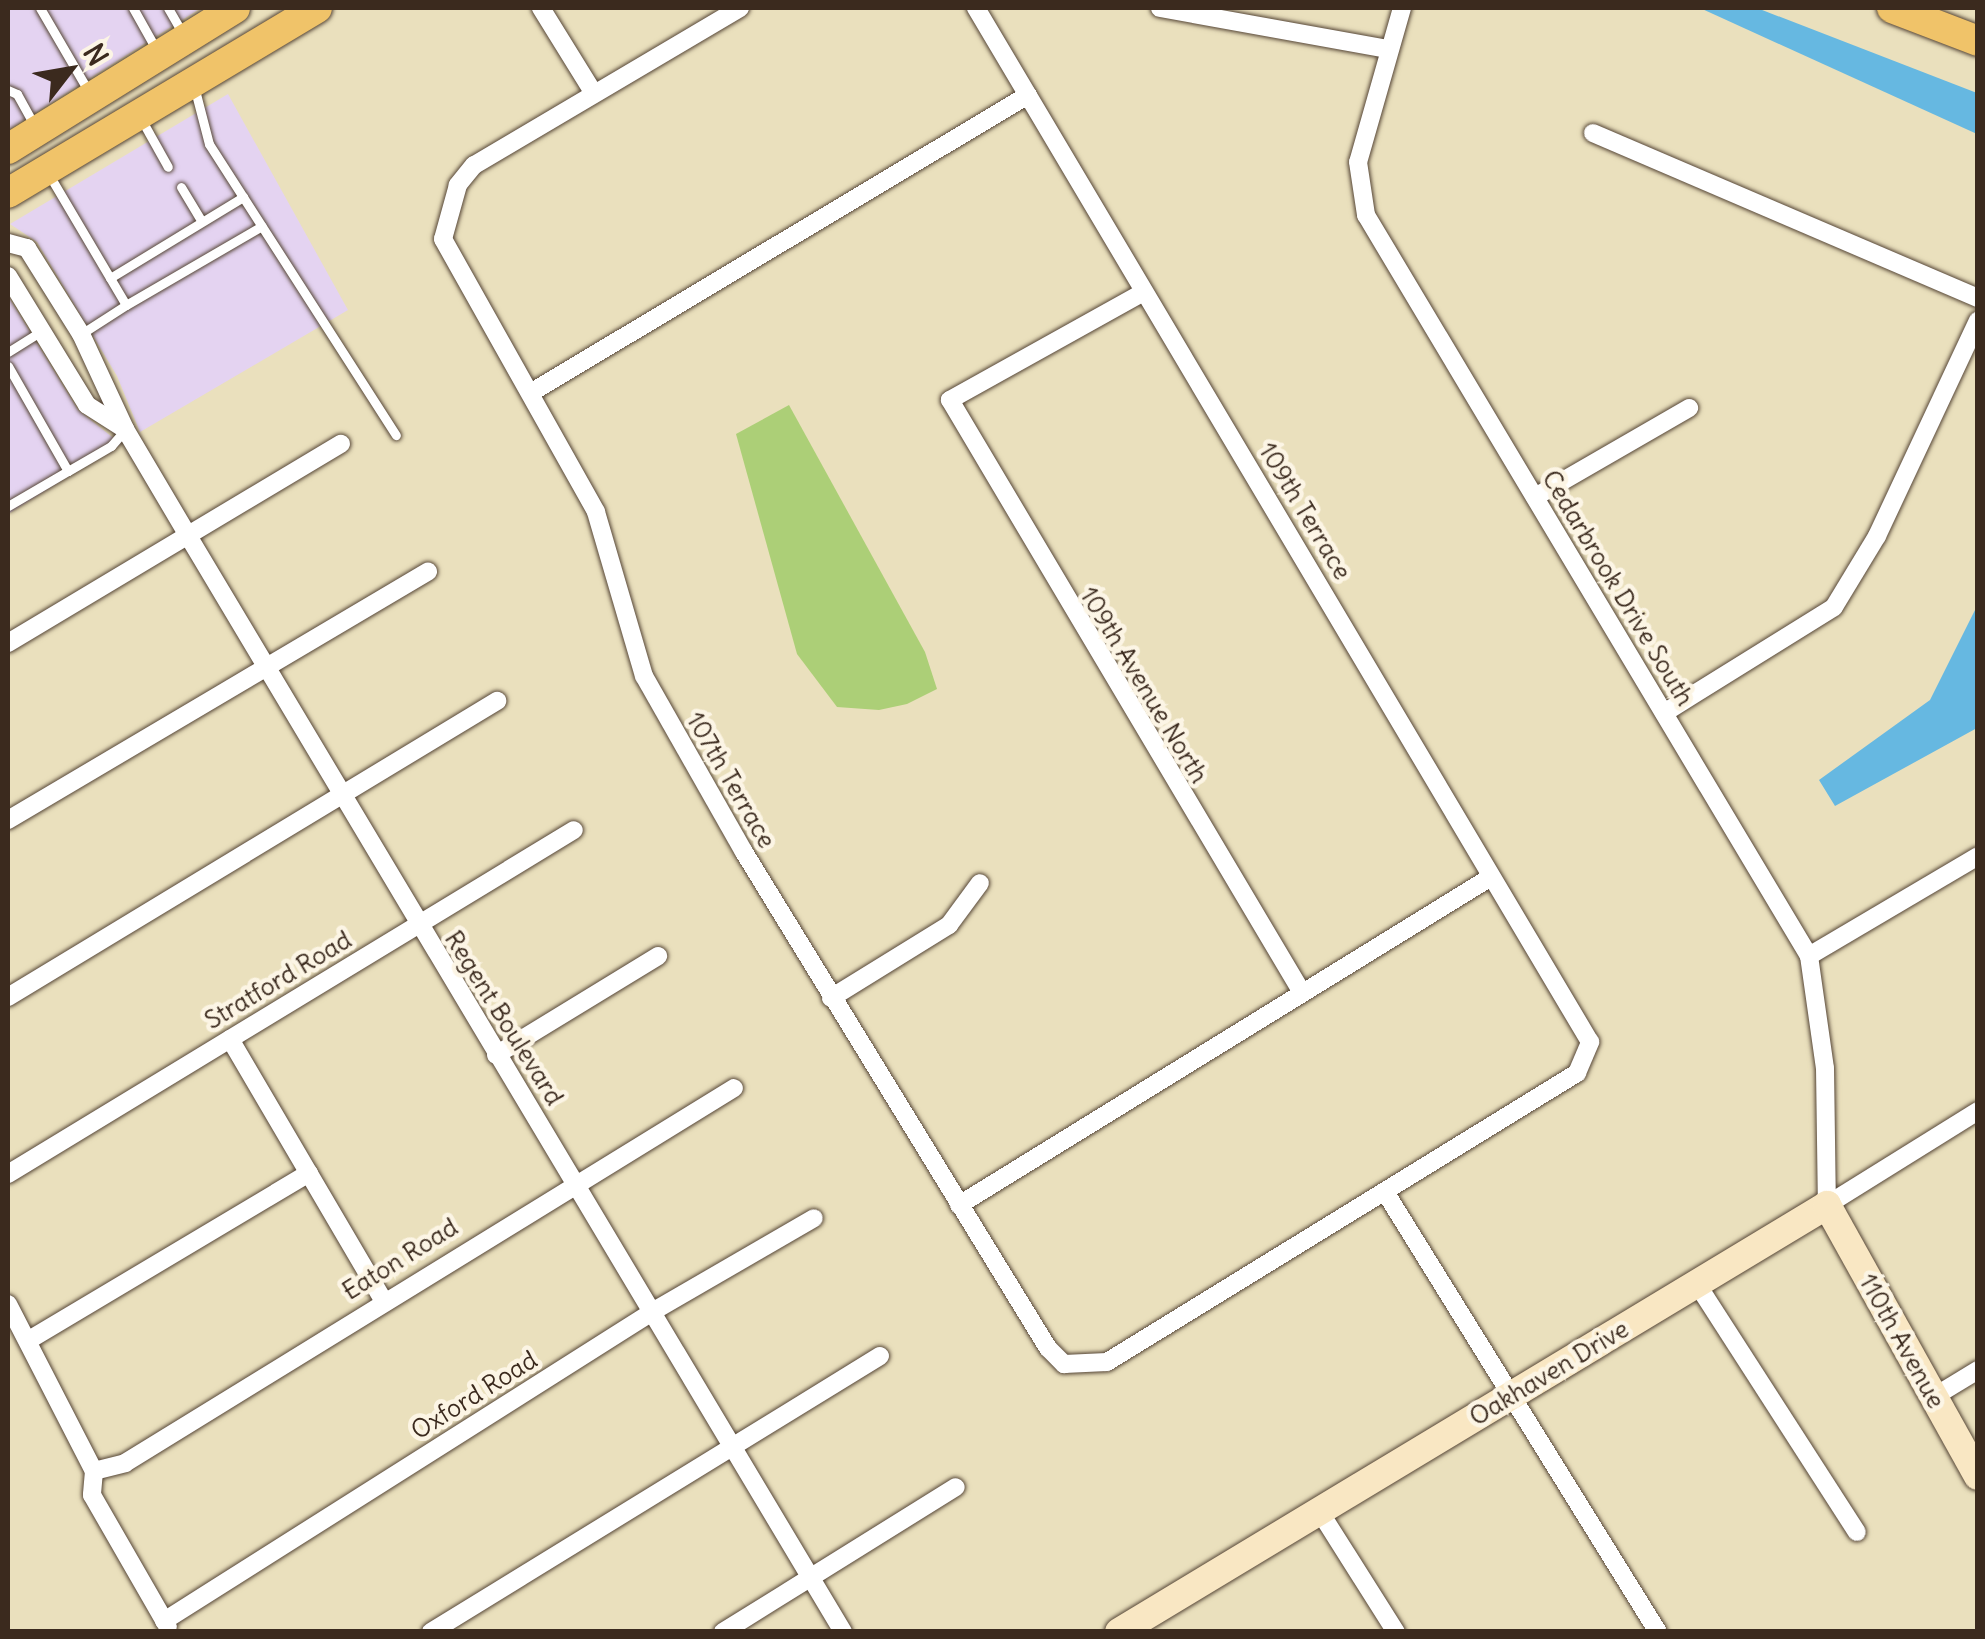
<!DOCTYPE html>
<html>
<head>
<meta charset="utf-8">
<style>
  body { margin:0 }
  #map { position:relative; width:1985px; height:1639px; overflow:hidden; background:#eae0bd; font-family:Delius,sans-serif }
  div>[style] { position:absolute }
  .built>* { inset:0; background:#e4d3f1 }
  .green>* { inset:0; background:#accf77 }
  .water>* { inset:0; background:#66b8e1 }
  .roads { filter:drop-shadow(0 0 2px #554536) drop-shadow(0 0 2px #554536) }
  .lane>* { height:9px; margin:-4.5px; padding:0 4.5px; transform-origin:4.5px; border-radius:4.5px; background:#fff }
  .street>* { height:18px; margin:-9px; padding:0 9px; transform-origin:9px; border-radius:9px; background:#fff }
  .secondary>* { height:28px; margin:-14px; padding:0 14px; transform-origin:14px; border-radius:14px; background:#f9e7c3 }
  .primary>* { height:30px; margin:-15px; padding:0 15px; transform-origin:15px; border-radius:15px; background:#f0c369 }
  span { translate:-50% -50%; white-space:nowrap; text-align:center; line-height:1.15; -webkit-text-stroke:9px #fcf5e5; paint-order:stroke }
  .street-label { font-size:25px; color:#3b2a1e }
  .frame { position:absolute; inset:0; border:10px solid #3b2a1e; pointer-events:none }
  .north { position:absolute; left:20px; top:20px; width:100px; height:100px; -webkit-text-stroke:8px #fcf5e5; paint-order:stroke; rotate:59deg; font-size:28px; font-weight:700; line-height:40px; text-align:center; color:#3b2a1e }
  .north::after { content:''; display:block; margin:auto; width:35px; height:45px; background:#3b2a1e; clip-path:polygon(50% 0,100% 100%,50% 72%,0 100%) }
</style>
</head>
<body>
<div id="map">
  <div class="built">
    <div style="clip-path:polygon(8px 8px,201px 8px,8px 130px)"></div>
    <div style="clip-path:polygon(228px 94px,348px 310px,140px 432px,117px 376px,37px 242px,10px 224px)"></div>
    <div style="clip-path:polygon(8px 296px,78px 410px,121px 444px,8px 514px)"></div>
  </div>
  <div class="green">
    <div style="clip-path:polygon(789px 405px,925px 652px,937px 689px,907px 704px,879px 710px,837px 707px,797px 654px,736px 434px)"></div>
  </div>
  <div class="water">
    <div style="clip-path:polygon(1700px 8px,1757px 8px,1977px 93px,1977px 134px)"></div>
    <div style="clip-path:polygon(1977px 606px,1977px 728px,1835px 806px,1819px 780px,1930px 700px)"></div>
  </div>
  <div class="roads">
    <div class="lane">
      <div style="left:40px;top:8px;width:99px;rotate:59.8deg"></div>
      <div style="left:133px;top:8px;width:47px;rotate:60.7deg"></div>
      <div style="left:168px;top:8px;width:32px;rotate:60deg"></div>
      <div style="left:8px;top:90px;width:10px;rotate:24deg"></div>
      <div style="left:17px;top:94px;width:39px;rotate:61deg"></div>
      <div style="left:195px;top:90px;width:56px;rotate:75.5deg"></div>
      <div style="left:209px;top:144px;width:346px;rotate:57.3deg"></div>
      <div style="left:140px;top:117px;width:57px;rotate:60.8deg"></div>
      <div style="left:48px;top:173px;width:153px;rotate:59.4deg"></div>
      <div style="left:126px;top:305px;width:54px;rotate:147.2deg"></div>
      <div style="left:181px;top:187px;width:39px;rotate:59deg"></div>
      <div style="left:110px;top:278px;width:156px;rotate:-31.3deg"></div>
      <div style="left:126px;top:305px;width:157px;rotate:-30.2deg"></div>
      <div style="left:8px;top:352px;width:40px;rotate:-32deg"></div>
      <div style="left:8px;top:366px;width:121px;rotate:60.3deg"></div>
      <div style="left:68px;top:471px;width:50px;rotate:-30.2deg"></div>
      <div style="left:111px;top:446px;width:21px;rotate:-49deg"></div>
      <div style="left:8px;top:506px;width:69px;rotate:-30.3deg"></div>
    </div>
    <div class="street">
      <div style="left:541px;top:8px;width:99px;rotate:58.2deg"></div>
      <div style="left:740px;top:8px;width:309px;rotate:149.4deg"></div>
      <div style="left:474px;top:165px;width:26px;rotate:129deg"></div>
      <div style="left:458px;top:185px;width:56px;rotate:105.5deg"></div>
      <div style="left:443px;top:239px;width:313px;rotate:60.7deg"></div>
      <div style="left:596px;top:512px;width:171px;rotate:73.7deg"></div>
      <div style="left:644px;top:676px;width:202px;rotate:60.4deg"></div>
      <div style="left:744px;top:852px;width:582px;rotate:58.5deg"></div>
      <div style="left:1048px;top:1348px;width:23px;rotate:45deg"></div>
      <div style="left:1064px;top:1364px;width:43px;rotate:-2.7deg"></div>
      <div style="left:1107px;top:1362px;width:552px;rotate:-31.59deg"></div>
      <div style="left:1577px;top:1073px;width:34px;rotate:-67deg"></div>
      <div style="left:1590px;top:1042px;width:1203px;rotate:-120.7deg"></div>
      <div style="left:1160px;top:8px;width:232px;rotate:10.2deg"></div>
      <div style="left:1402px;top:8px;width:160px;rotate:105.9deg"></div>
      <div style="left:1358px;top:162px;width:54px;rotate:81.4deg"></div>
      <div style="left:1366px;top:215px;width:863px;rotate:59.13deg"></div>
      <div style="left:1809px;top:956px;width:113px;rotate:81.9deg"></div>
      <div style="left:1825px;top:1068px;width:137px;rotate:89.2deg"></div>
      <div style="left:1593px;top:133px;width:419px;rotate:23.2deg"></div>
      <div style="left:8px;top:243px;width:20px;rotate:15deg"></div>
      <div style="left:27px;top:248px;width:102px;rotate:57.9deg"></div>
      <div style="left:81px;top:334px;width:105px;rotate:65.1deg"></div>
      <div style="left:125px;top:429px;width:122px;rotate:59.4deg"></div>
      <div style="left:187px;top:534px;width:1279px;rotate:59.14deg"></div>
      <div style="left:8px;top:276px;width:151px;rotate:58.5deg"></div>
      <div style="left:87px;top:405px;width:45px;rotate:32.3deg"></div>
      <div style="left:1142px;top:293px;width:220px;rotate:150.9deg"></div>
      <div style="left:950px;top:400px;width:687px;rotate:59.29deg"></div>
      <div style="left:532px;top:392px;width:578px;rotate:-30.91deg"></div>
      <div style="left:1535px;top:497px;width:178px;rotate:-30deg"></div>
      <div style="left:8px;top:643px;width:388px;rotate:-30.9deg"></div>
      <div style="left:1664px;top:713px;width:200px;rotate:-31.9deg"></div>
      <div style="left:1834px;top:607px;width:83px;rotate:-58.8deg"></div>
      <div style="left:1877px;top:536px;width:238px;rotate:-64.9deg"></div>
      <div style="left:8px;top:820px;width:488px;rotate:-30.6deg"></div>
      <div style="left:1809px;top:956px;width:196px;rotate:-30.6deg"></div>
      <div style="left:8px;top:997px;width:572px;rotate:-31.19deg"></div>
      <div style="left:831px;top:998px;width:139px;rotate:-31.7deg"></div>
      <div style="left:949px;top:925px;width:52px;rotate:-53.6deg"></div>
      <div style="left:230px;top:1039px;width:303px;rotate:59.6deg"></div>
      <div style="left:496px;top:1055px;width:190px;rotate:-31.4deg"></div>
      <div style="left:8px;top:1174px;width:662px;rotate:-31.29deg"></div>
      <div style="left:1387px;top:1195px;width:514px;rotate:58.2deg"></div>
      <div style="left:959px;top:1205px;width:625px;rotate:-31.66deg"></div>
      <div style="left:1827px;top:1205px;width:178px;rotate:-31.9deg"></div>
      <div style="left:1697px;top:1284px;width:295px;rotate:57.2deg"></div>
      <div style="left:8px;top:1304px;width:188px;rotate:62.8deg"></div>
      <div style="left:94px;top:1471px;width:24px;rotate:95deg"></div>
      <div style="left:92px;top:1495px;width:152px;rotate:60.1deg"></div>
      <div style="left:29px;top:1340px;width:326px;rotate:-30.8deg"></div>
      <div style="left:1932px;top:1398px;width:54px;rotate:-31.3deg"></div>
      <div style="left:94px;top:1471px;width:32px;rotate:-14deg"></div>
      <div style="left:125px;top:1463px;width:715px;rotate:-31.62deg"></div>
      <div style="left:1320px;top:1512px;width:142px;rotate:57.7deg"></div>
      <div style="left:164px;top:1621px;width:578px;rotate:-32.34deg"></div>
      <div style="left:652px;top:1312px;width:187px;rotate:-30.1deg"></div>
      <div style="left:431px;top:1632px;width:527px;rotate:-31.58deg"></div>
      <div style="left:723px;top:1632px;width:274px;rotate:-31.9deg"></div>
    </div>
    <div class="secondary">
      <div style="left:1119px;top:1632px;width:827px;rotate:-31.09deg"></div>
      <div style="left:1827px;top:1205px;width:310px;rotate:60.9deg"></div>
    </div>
    <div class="primary">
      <div style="left:1892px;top:8px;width:92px;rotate:21deg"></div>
      <div style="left:8px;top:149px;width:267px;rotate:-31.8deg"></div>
      <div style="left:8px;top:193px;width:360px;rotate:-30.9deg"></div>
    </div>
  </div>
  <div class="street-label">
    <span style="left:1305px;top:511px;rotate:59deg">109th Terrace</span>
    <span style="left:1618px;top:588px;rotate:59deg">Cedarbrook Drive South</span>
    <span style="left:1144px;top:685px;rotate:59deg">109th Avenue North</span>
    <span style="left:731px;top:780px;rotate:60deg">107th Terrace</span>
    <span style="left:278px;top:980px;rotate:-31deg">Stratford Road</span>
    <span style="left:504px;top:1018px;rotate:58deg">Regent Boulevard</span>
    <span style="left:400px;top:1259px;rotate:-32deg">Eaton Road</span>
    <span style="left:1902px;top:1341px;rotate:61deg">110th Avenue</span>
    <span style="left:1549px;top:1373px;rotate:-31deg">Oakhaven Drive</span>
    <span style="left:474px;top:1395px;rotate:-32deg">Oxford Road</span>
  </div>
  <div class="frame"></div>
  <div class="north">N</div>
</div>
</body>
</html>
